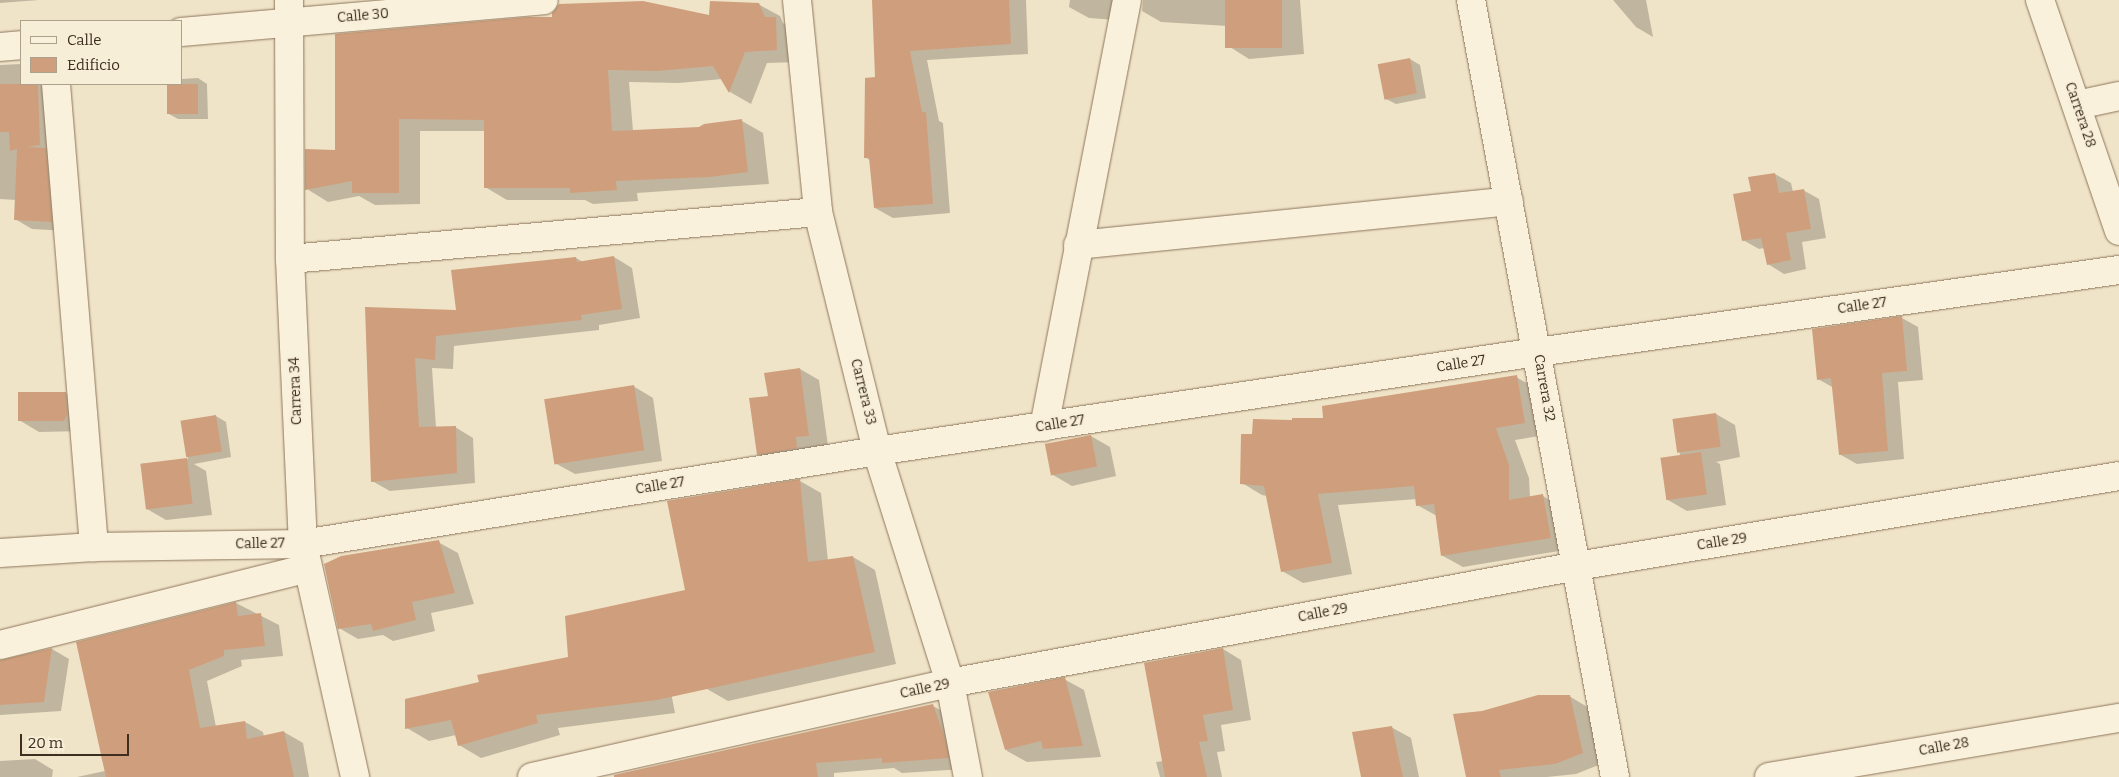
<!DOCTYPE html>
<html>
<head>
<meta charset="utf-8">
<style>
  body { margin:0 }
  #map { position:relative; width:2119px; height:777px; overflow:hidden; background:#f0e4c8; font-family:Bitter,serif }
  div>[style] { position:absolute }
  .shadow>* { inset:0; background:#0003 }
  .building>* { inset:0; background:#cf9f7d; transform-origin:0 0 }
  .roads { filter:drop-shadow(0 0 1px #8d765c) drop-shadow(0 0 1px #8d765c) }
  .minor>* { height:28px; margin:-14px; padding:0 14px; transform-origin:14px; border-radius:14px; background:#faf1dc }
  span { translate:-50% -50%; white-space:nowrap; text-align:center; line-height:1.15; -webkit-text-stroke:4px #f7eed8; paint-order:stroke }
  .street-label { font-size:14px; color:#3d2e20 }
  .legend { position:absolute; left:20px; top:20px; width:162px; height:65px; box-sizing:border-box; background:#f7eed8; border:1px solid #ada18e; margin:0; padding:6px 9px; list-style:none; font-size:15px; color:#3d2e20 }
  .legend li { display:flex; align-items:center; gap:10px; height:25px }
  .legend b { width:25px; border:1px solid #ada18e }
  .scale { position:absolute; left:20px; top:734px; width:109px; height:22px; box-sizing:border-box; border:2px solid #3d2e20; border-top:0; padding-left:6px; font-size:15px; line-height:18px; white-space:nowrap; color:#3d2e20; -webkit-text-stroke:4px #f7eed8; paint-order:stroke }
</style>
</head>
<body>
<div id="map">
  <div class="shadow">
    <div style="clip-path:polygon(0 0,39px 0,0 3px)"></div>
    <div style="clip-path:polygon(874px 0,1026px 0,1028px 54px,927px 60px,939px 121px,943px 123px,950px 213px,893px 218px,875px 208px,871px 161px,865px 157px,876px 79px)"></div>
    <div style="clip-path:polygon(1070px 0,1135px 0,1128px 21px,1089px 18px,1069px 7px)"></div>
    <div style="clip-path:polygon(1143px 0,1300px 0,1304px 54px,1249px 59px,1230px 47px,1228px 26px,1161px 22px,1142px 11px)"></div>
    <div style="clip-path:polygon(1613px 0,1646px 0,1653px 37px,1636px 27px)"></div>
    <div style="clip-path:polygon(758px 4px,780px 16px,783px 23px,797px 31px,799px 62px,767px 63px,751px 104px,730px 92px,722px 79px,679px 83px,629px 82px,633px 131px,700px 128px,742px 121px,763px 133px,769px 184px,637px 193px,638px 201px,593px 204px,585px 200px,507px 200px,485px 187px,485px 131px,420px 131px,420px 204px,375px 205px,359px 196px,328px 202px,307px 189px,337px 152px,337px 35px,710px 17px)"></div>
    <div style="clip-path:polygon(1410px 59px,1420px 65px,1426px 98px,1396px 104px,1386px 99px)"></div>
    <div style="clip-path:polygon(21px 64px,21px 84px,54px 84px,68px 231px,32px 229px,15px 219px,16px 200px,0 199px,0 65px)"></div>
    <div style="clip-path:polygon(198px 78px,207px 84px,208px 119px,178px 119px,169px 114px,168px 84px,181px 84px,181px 79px)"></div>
    <div style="clip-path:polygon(1775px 174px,1791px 183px,1793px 192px,1803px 190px,1819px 199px,1826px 238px,1802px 242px,1806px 269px,1784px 274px,1768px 264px,1764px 248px,1759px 249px,1743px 240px,1752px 192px)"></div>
    <div style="clip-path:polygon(614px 257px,632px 268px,640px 318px,599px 325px,599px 330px,454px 346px,453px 369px,432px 368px,436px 428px,455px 427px,473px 438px,475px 483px,390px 491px,372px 481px,367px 309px,457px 312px,576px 258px,583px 262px)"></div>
    <div style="clip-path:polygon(1902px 318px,1918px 327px,1923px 380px,1898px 382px,1904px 459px,1857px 464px,1841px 455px,1834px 388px,1818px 379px)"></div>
    <div style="clip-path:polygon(800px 369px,819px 380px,828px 446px,777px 465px,758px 454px)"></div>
    <div style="clip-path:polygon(1516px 377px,1537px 389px,1545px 435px,1515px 440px,1529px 478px,1530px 498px,1543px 496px,1563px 508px,1571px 549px,1463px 567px,1443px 556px,1437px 516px,1417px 505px,1417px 499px,1338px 505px,1352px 574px,1303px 583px,1282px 571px,1267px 496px,1262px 495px,1242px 483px,1254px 435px,1294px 422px,1324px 419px)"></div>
    <div style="clip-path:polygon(633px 386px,653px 398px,662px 461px,575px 474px,555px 463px,606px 390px)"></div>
    <div style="clip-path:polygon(65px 393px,85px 404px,84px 431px,39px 432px,19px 420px)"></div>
    <div style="clip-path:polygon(1716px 414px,1735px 425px,1740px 457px,1716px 462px,1720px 464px,1726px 505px,1687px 511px,1668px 500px,1680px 455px,1674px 421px)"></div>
    <div style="clip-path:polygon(216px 416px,226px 422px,231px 457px,194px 464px,206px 471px,212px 515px,166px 520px,147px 509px,141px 464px,188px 459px,182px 422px)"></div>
    <div style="clip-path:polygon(1091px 436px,1110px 447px,1116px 476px,1072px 486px,1053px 475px)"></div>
    <div style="clip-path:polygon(800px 481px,821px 493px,828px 561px,853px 557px,875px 570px,896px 664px,728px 701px,707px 689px)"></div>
    <div style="clip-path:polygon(438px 542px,458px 553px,474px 604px,431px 613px,435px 631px,393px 641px,383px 635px,358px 639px,339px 628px)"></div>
    <div style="clip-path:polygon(236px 603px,279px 625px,283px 656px,241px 660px,242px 666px,207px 681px,216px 727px,245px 722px,263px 732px,264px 737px,284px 732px,303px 743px,309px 777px,77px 777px,105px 771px,101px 756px,167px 752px,108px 713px)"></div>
    <div style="clip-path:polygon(656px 615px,675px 713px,558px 728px,560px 735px,481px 758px,459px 745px,456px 735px,429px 741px,407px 728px,480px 683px,570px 658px)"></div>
    <div style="clip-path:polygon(52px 649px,69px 659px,61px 711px,0 715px,0 659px,3px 662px)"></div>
    <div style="clip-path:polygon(1223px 649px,1241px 660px,1251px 720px,1221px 725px,1225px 751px,1217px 752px,1222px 777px,1160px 777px,1156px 762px,1163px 761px)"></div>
    <div style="clip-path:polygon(1064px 679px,1084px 690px,1101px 757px,1027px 762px,1007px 751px,990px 693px)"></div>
    <div style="clip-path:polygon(1569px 696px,1589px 708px,1601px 764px,1576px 774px,1547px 777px,1468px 777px,1483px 712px)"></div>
    <div style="clip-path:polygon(933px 706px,951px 716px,964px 769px,902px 773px,894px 768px,834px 773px,834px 777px,725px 777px)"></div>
    <div style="clip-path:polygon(1391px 727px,1411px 738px,1419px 777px,1362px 777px)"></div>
    <div style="clip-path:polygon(35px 759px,53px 770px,52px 777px,0 777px,0 761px)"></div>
  </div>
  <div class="building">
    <div style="clip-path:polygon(872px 0,1009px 0,1011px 44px,910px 51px,922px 112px,926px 112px,933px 204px,874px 208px,869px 158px,864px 158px,865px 78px,875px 77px)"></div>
    <div style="left:1225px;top:0;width:57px;height:48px"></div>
    <div style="clip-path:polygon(643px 1px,709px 15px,710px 1px,759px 3px,765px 17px,776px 17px,777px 50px,745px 52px,729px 93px,713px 66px,657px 71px,608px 70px,612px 131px,699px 127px,704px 124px,742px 119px,748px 172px,710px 177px,616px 181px,617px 190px,570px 193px,570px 188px,484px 188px,484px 120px,399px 119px,399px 193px,352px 193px,352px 181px,305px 190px,305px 149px,335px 150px,335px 34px,527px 17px,552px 17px,552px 13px,559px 4px)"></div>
    <div style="left:1410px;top:58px;width:36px;height:33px;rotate:79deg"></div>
    <div style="clip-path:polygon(0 84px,38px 84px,40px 145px,27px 147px,46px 148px,52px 222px,14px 220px,17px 149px,10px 151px,9px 132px,0 132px)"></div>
    <div style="left:167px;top:84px;width:31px;height:30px"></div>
    <div style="clip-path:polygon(1775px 173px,1779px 193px,1804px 189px,1811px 229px,1786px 233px,1791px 260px,1767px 265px,1761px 238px,1742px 241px,1733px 194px,1751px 191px,1748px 177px)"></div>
    <div style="clip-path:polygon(614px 256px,622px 309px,581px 315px,582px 320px,436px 336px,435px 360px,415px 358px,419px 427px,456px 426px,457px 473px,371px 482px,365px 307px,456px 310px,451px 270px,576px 257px,577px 262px)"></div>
    <div style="clip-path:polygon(1902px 316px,1907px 371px,1882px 373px,1888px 451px,1839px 455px,1831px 378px,1817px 380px,1812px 329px)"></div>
    <div style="clip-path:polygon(800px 368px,809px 436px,796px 437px,797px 448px,757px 455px,749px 398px,768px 396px,764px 373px)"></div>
    <div style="clip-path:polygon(1517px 375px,1525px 423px,1496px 428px,1509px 465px,1509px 500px,1543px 494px,1551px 538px,1441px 556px,1434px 504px,1416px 506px,1414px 486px,1318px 494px,1332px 563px,1281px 572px,1264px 486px,1240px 484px,1241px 434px,1252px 434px,1253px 419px,1292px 420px,1292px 418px,1323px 418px,1322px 406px)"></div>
    <div style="left:634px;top:385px;width:66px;height:91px;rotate:81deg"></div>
    <div style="clip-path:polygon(18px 392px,66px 392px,67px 415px,64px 421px,18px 421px)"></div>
    <div style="left:1716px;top:413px;width:34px;height:44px;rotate:82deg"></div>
    <div style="left:216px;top:415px;width:37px;height:36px;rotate:81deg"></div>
    <div style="left:1091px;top:435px;width:32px;height:47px;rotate:79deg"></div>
    <div style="left:1701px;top:452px;width:43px;height:41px;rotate:82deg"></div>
    <div style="left:187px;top:458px;width:46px;height:47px;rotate:83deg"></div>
    <div style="clip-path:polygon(800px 479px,808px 562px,853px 556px,875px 652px,657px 700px,536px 715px,538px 723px,458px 746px,451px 720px,405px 729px,405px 699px,479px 682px,477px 675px,568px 657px,565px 616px,685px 590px,667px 501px)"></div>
    <div style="clip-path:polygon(439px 540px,455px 593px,412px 602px,416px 620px,373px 631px,371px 624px,338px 629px,324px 564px,341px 556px)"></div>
    <div style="clip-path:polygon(236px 602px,238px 616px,261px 613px,265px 646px,224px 650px,224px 656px,189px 670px,200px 728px,245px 721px,247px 739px,284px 731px,294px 777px,106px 777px,76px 642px)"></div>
    <div style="clip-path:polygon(52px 648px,44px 702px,0 705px,0 660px)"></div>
    <div style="clip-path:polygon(1223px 648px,1233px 710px,1203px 715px,1208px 741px,1199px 742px,1207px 777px,1165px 777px,1144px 663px)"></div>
    <div style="clip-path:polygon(1065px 677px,1083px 746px,1043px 749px,1041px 741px,1005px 750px,988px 692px)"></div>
    <div style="clip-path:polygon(1538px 695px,1570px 695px,1583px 753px,1555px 764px,1499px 770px,1501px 777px,1466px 777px,1453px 714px,1482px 711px)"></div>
    <div style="clip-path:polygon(933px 704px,944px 735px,949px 758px,882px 763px,882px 758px,816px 763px,818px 777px,614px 777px,614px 775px)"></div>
    <div style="clip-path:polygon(1392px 726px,1403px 777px,1361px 777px,1352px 732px)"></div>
  </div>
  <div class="roads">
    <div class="minor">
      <div style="left:289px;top:0;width:259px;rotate:89.8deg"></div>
      <div style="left:290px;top:259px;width:285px;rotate:87.4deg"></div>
      <div style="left:303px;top:544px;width:239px;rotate:77.4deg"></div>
      <div style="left:797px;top:0;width:213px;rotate:84.3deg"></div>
      <div style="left:818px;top:212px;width:246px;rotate:76.1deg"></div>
      <div style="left:877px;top:451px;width:243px;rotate:72.5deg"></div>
      <div style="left:950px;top:683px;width:96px;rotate:79.2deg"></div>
      <div style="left:1471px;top:0;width:790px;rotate:79.5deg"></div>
      <div style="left:2040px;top:0;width:244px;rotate:71.1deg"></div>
      <div style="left:181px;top:32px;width:364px;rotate:-5deg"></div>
      <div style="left:0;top:47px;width:21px;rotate:-5deg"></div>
      <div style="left:56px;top:84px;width:465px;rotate:85.3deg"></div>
      <div style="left:2077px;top:105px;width:43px;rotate:-12.1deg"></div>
      <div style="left:1078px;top:245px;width:433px;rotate:-5.8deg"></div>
      <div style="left:290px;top:259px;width:530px;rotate:-5.09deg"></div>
      <div style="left:1044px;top:427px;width:435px;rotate:-79deg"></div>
      <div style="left:0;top:553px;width:94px;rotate:-3.7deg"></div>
      <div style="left:94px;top:547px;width:209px;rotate:-0.8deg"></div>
      <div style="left:303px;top:544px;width:581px;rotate:-9.2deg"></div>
      <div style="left:877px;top:451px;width:667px;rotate:-8.53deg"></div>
      <div style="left:1537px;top:352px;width:588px;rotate:-8.02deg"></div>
      <div style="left:0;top:645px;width:317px;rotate:-14deg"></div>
      <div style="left:532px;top:777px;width:428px;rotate:-12.7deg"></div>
      <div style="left:950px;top:683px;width:638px;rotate:-10.57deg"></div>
      <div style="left:1577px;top:566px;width:549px;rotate:-9.43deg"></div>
      <div style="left:1769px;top:777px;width:355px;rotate:-9.6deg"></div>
    </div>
  </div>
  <div class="street-label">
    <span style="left:363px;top:16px;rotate:-5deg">Calle 30</span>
    <span style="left:2080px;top:115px;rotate:71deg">Carrera 28</span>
    <span style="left:1862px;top:306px;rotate:-8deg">Calle 27</span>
    <span style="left:1461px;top:364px;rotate:-9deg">Calle 27</span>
    <span style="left:1544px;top:388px;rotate:80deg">Carrera 32</span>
    <span style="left:296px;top:391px;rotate:-92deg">Carrera 34</span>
    <span style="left:863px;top:392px;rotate:76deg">Carrera 33</span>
    <span style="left:1060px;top:424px;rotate:-9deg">Calle 27</span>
    <span style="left:660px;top:486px;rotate:-9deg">Calle 27</span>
    <span style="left:1722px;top:542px;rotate:-9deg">Calle 29</span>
    <span style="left:260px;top:544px;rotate:-1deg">Calle 27</span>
    <span style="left:1323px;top:613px;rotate:-11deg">Calle 29</span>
    <span style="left:925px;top:689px;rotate:-12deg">Calle 29</span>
    <span style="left:1944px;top:747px;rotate:-10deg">Calle 28</span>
  </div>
  <ul class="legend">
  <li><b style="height:6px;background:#faf1dc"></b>Calle</li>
  <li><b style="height:14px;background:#cf9f7d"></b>Edificio</li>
  </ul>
  <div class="scale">20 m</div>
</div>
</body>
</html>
